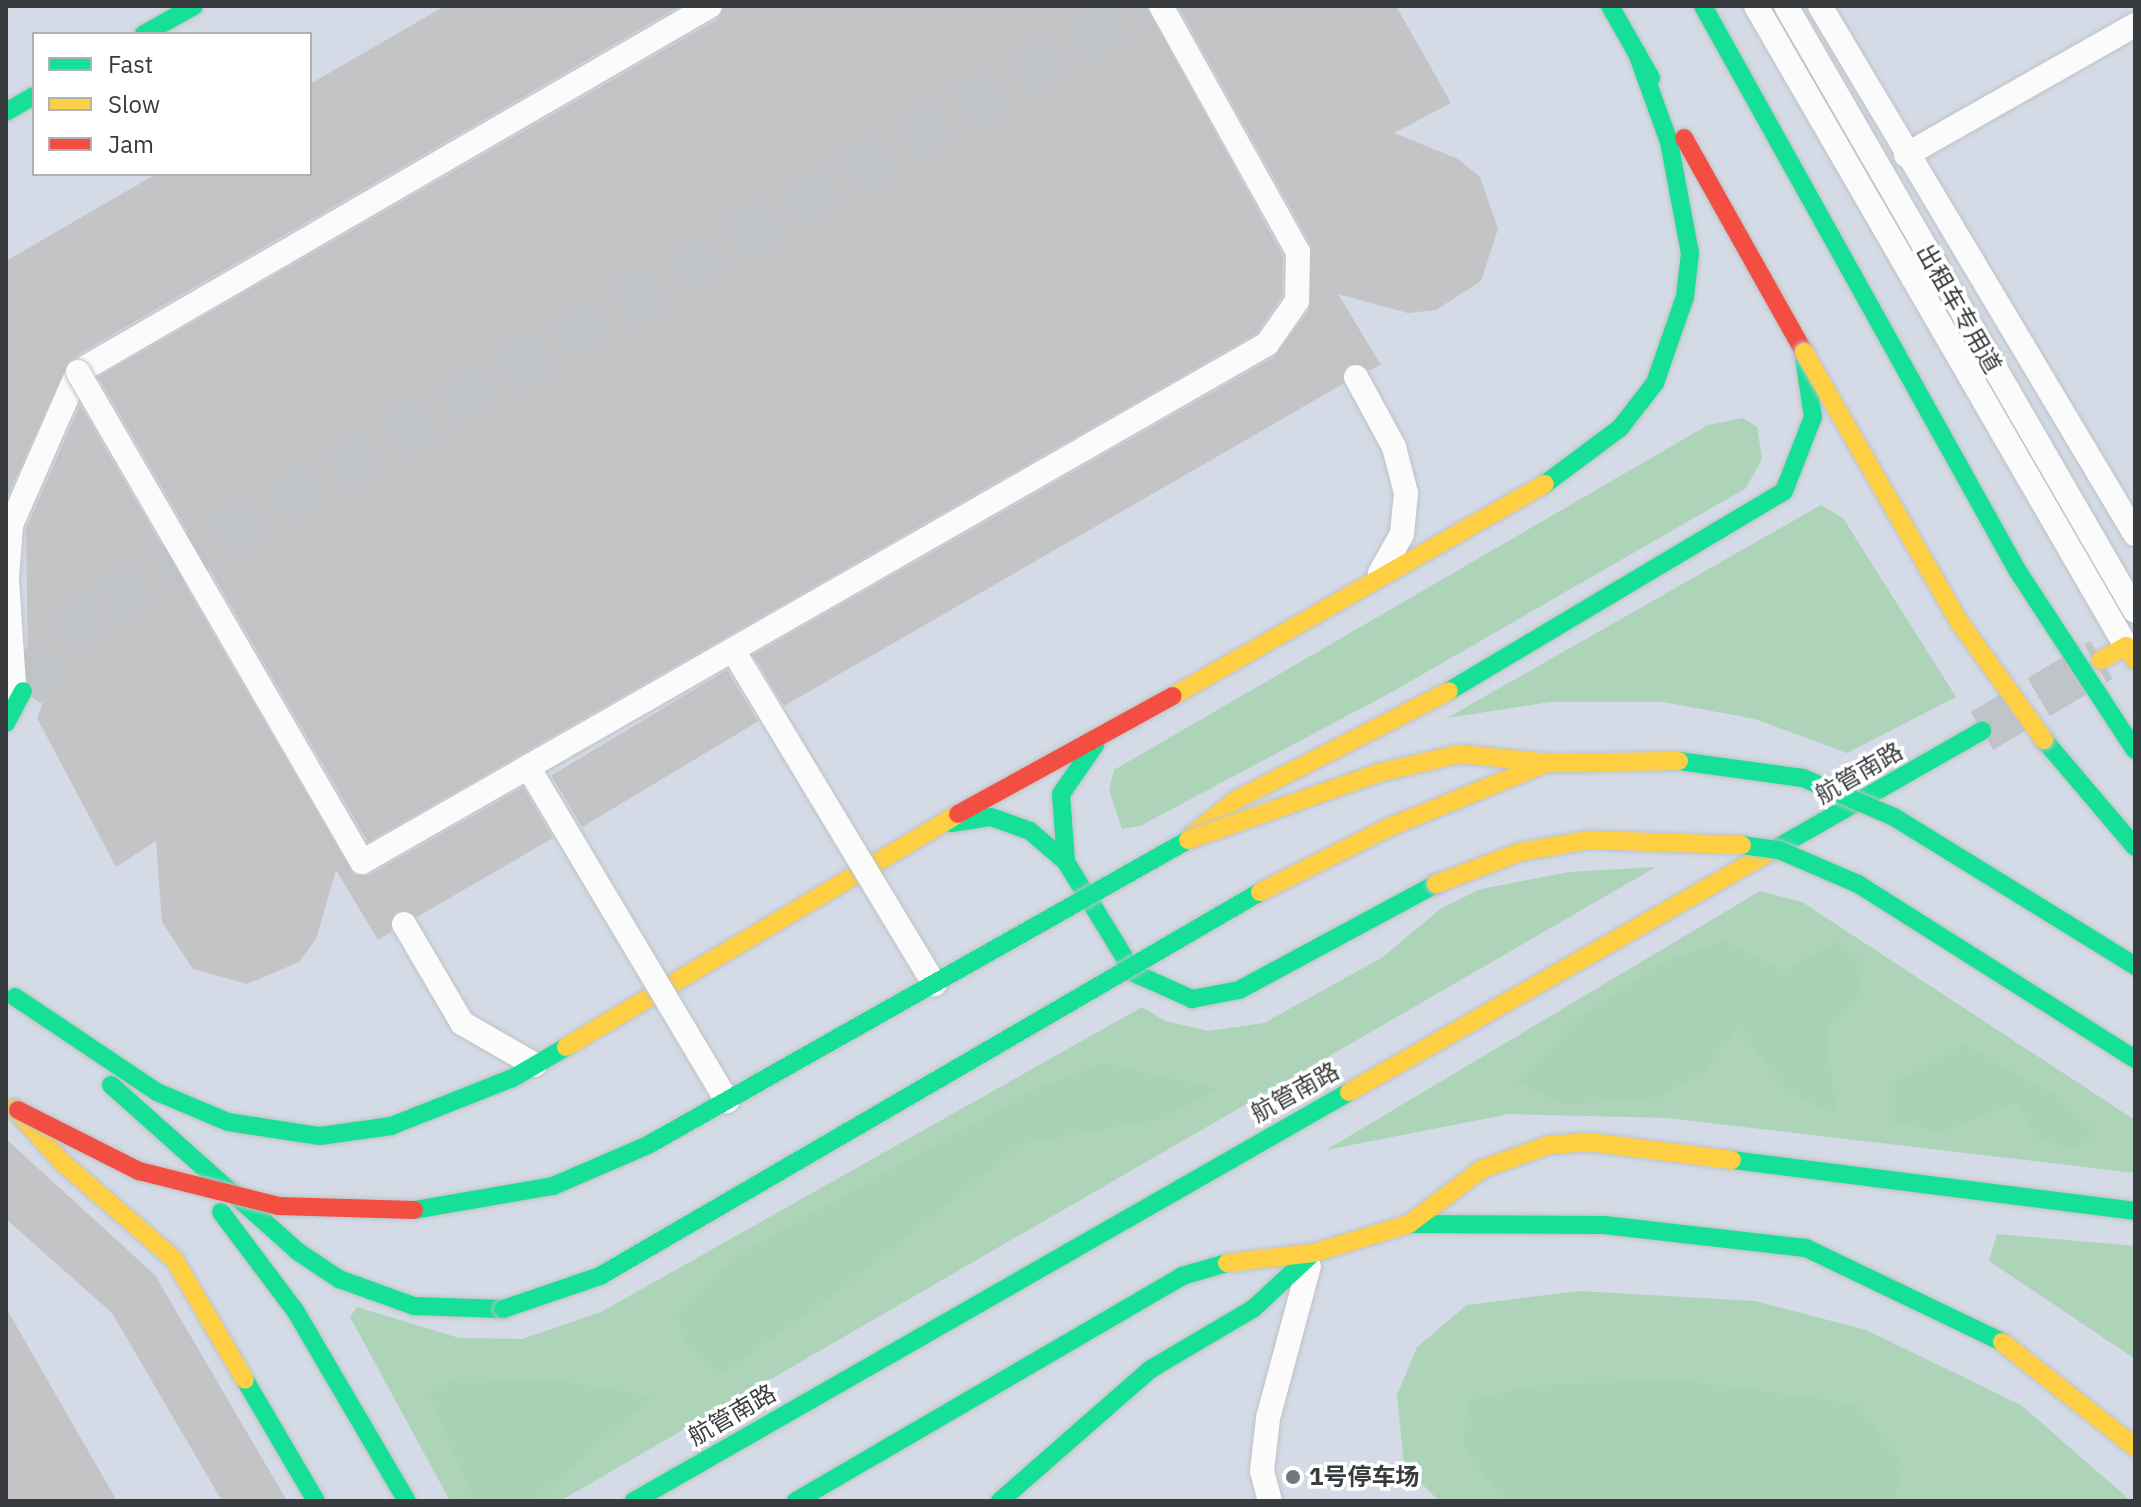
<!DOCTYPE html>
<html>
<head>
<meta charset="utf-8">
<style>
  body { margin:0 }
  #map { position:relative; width:2141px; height:1507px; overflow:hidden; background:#e2e5ea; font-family:"IBM Plex Sans","Noto Sans SC",sans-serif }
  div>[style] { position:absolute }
  .built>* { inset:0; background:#d4dbe6 }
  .green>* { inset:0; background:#add3b8 }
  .forest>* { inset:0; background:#a9d1b5 }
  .building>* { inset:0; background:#c4c3c6; transform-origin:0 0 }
  .secondary-tunnel>* { height:44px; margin-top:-22px; transform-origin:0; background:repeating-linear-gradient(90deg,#c0c3c8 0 44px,transparent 0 66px) }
  .roads { filter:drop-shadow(0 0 2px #bfc2c5) drop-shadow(0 0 2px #bfc2c5) }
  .lane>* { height:24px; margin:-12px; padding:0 12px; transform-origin:12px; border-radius:12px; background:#fbfbfc }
  .fast>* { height:18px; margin:-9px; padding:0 9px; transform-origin:9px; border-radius:9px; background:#16e098 }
  .slow>* { height:18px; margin:-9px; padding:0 9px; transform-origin:9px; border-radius:9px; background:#ffcf43 }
  .jam>* { height:18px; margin:-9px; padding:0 9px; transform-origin:9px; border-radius:9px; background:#f24e42 }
  .bridges { filter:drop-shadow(0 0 2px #bfc2c5) drop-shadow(0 0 2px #bfc2c5) }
  .lane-bridge>* { height:24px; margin:-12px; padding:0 12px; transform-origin:12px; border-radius:12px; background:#fbfbfc }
  .fast-bridge>* { height:18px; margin:-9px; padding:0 9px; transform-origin:9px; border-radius:9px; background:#16e098 }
  .slow-bridge>* { height:18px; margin:-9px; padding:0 9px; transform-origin:9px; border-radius:9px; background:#ffcf43 }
  .jam-bridge>* { height:18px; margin:-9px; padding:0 9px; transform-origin:9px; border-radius:9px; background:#f24e42 }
  .dots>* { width:22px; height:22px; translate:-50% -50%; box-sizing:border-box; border:4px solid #fff; border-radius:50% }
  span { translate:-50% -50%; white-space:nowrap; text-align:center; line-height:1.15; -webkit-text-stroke:7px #fff; paint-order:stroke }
  .street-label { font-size:24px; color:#393c3f }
  .poi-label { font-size:24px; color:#393c3f; font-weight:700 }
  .left { translate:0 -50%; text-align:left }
  .frame { position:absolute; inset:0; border:8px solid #393c3f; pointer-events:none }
  .legend { position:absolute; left:32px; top:32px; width:280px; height:144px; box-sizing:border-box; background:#fff; border:2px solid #b0b1b2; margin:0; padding:10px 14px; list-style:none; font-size:24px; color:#393c3f }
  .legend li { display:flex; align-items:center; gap:16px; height:40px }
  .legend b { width:40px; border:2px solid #b0b1b2 }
</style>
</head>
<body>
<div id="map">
  <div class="built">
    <div style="clip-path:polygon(evenodd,6px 6px,2135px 6px,2135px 1501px,6px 1501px,6px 6px,34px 34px,310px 34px,310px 174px,34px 174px,34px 34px)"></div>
  </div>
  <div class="green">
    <div style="clip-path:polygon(1743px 418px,1757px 427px,1762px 459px,1746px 488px,1390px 693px,1140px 826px,1122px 829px,1109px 790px,1114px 770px,1708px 425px)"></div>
    <div style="clip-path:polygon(1821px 505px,1843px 518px,1956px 697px,1847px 753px,1755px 719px,1663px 702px,1550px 702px,1447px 718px)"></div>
    <div style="clip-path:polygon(1656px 867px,560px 1501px,450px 1501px,350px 1317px,357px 1307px,459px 1338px,522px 1339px,601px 1312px,1142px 1007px,1165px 1021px,1209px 1031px,1264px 1023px,1383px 957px,1440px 909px,1481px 889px,1569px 872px)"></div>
    <div style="clip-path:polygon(1760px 891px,1802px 902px,2135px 1120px,2135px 1173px,1668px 1118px,1509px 1114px,1326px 1150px)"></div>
    <div style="clip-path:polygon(1997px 1234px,2135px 1246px,2135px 1359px,1989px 1261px)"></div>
    <div style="clip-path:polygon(1578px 1291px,1755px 1301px,1866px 1330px,2021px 1405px,2131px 1501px,1439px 1501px,1404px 1466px,1397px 1395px,1417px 1347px,1467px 1305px)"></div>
  </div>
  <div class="forest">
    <div style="clip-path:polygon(1724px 941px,1783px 971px,1838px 941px,1864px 963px,1856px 1003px,1827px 1029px,1835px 1114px,1789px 1092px,1738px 1029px,1706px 1069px,1661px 1097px,1564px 1105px,1517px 1082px,1580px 1016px,1668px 960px)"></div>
    <div style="clip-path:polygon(1965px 1045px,2060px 1098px,2097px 1133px,2075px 1150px,2037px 1138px,2016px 1102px,1941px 1132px,1889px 1121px,1890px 1084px)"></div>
    <div style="clip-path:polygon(1102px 1063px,1219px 1089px,1162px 1119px,1024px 1143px,840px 1290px,719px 1376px,682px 1341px,678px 1311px,741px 1253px,1034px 1090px)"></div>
    <div style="clip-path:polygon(454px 1377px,552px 1380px,654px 1396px,533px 1501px,475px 1501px,429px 1396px)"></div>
    <div style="clip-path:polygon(1679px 1380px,1857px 1404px,1904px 1464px,1893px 1501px,1504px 1501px,1463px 1447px,1468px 1400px,1541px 1385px)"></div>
  </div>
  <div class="building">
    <div style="clip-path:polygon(445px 6px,680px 6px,70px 359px,6px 499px,6px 261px,156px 174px,310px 174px,310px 84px)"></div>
    <div style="clip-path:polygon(725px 6px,1146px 6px,1283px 256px,1282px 296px,1257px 333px,368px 842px,98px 377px,718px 19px)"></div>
    <div style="clip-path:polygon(1178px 6px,1396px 6px,1451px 103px,1394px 133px,1458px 159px,1480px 177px,1498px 229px,1481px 281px,1436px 310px,1408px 313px,1338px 294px,1381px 365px,1370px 370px,1348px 364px,1343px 384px,784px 706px,753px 655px,1274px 357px,1309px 310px,1311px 245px)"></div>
    <div style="clip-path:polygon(80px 405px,354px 875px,369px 875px,523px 787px,553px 838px,417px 917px,396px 912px,391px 932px,378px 940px,336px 870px,316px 939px,299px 962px,247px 984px,193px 969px,162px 922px,156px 841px,116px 867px,37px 718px,48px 689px,28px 667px,26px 529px)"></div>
    <div style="left:727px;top:670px;width:60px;height:205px;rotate:59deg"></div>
    <div style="clip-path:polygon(6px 1139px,155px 1275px,287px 1501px,222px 1501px,112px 1313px,6px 1219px)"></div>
    <div style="clip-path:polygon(6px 1308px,117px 1501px,6px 1501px)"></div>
  </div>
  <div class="secondary-tunnel">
    <div style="left:23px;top:691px;width:69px;rotate:-54.5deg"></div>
    <div style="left:63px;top:635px;width:53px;rotate:-37.3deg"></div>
    <div style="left:105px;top:603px;width:1197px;rotate:-29.91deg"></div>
    <div style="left:1982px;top:731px;width:139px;rotate:-30.8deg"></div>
  </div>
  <div class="roads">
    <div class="lane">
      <div style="left:1756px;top:6px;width:739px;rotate:59.97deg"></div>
      <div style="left:1786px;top:6px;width:698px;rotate:60.02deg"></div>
      <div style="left:1820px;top:6px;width:615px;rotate:59.18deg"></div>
      <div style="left:1906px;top:155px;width:263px;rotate:-29.6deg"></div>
      <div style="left:1356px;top:377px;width:80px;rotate:61.5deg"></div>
      <div style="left:1394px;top:447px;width:48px;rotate:75.4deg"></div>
      <div style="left:1406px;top:493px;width:41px;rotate:95.6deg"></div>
      <div style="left:1402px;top:534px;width:45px;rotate:119.4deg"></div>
      <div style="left:15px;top:700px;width:122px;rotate:-93.8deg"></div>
      <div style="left:7px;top:578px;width:53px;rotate:-85.7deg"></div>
      <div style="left:11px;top:525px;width:167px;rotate:-66.4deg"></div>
      <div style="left:78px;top:372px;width:730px;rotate:-30.08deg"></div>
      <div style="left:404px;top:924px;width:115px;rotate:59.6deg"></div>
      <div style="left:462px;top:1023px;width:84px;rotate:29.9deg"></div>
      <div style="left:1270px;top:1501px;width:31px;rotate:-105deg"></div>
      <div style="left:1262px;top:1471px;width:53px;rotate:-83.5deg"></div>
      <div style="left:1268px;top:1418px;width:157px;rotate:-74.9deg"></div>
    </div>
    <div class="fast">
      <div style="left:1610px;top:6px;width:83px;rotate:60.3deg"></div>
      <div style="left:1703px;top:6px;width:646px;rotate:60.89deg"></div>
      <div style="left:2017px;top:570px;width:215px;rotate:56.8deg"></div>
      <div style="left:144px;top:34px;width:57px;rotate:-29.2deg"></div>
      <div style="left:6px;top:112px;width:32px;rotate:-30deg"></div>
      <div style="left:1545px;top:484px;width:94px;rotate:-36.7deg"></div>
      <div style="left:1620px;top:428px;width:57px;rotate:-52.1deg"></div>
      <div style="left:1655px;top:383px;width:91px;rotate:-70.8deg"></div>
      <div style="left:1685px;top:297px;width:44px;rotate:-83.5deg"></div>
      <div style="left:1690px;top:253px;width:113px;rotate:-100.7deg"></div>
      <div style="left:1669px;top:142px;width:95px;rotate:-109.8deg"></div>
      <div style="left:1449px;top:691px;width:390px;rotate:-30.8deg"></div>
      <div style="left:1784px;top:491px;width:79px;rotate:-68.6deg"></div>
      <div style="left:1813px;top:417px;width:68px;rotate:-98.5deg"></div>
      <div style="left:6px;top:723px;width:36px;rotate:-62deg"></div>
      <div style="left:2044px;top:740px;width:140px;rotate:49.6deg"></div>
      <div style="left:951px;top:823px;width:40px;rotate:-8.5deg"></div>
      <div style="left:991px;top:817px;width:41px;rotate:19.7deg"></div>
      <div style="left:1030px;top:831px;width:48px;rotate:40.7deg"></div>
      <div style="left:1066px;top:862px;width:130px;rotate:58.5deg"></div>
      <div style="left:1134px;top:973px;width:64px;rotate:24.1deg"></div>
      <div style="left:1192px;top:999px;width:48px;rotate:-10.8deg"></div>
      <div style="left:1239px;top:990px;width:224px;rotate:-28.3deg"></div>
      <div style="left:1773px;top:850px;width:241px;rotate:-29.7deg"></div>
      <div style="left:1066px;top:862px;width:68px;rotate:-94.2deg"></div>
      <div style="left:1061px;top:794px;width:60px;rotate:-55.2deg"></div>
      <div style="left:15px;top:997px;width:171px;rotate:33.8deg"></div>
      <div style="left:157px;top:1092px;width:77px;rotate:22.9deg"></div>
      <div style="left:228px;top:1122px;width:93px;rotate:8.7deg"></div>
      <div style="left:320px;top:1136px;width:72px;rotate:-8deg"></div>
      <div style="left:391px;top:1126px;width:131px;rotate:-21.5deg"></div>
      <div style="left:513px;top:1078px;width:61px;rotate:-30.3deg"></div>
      <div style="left:111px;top:1085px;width:249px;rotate:41.7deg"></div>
      <div style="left:297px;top:1251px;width:50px;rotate:33.7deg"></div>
      <div style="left:339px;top:1279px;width:80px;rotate:19.8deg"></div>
      <div style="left:414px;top:1306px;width:89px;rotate:1.9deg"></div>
      <div style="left:1732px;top:1160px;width:406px;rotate:7.2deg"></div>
      <div style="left:221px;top:1212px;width:125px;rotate:53.1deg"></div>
      <div style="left:296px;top:1312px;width:219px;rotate:59.6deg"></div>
      <div style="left:1409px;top:1224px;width:195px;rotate:0.3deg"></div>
      <div style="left:1604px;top:1225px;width:203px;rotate:6.5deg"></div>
      <div style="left:1806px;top:1248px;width:217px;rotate:25.6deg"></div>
      <div style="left:245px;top:1380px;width:140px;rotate:59.6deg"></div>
      <div style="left:634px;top:1501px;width:824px;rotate:-29.77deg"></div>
      <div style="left:796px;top:1501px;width:447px;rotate:-30.2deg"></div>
      <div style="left:1182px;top:1276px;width:47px;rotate:-16.1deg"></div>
      <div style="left:1000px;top:1501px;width:201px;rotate:-41.2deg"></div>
      <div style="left:1151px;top:1369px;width:120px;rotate:-30.6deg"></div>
      <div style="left:1254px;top:1308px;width:81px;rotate:-43deg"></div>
    </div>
    <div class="slow">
      <div style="left:2101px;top:660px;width:29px;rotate:-29deg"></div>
      <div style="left:2126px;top:646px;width:17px;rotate:57deg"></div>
      <div style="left:1173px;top:696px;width:428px;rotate:-29.7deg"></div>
      <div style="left:1191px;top:836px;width:58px;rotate:-38.7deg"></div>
      <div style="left:1236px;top:800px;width:239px;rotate:-27.1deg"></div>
      <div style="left:566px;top:1047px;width:456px;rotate:-30.7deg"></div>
      <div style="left:1349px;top:1092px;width:488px;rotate:-29.7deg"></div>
      <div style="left:14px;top:1108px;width:72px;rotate:48.4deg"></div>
      <div style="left:62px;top:1162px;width:148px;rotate:40.9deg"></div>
      <div style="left:174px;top:1259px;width:140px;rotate:59.6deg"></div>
      <div style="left:1227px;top:1263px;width:87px;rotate:-6.6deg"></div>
      <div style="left:1313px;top:1253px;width:100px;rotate:-16.8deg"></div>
      <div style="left:1409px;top:1224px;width:91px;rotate:-37deg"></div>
      <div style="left:1482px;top:1169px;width:71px;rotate:-19.7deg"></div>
      <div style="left:1549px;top:1145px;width:40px;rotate:-4.3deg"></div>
      <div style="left:1589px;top:1142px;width:144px;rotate:7.2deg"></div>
      <div style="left:2002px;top:1342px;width:169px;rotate:38.3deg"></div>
    </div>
    <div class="jam">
      <div style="left:1684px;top:138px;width:243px;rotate:60.7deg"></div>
      <div style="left:958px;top:814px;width:245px;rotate:-28.8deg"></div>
    </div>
  </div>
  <div class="bridges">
    <div class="lane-bridge">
      <div style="left:78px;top:372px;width:566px;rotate:59.9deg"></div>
      <div style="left:362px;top:862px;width:1043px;rotate:-29.79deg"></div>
      <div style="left:1267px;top:344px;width:52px;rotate:-55.1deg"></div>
      <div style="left:1297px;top:301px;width:49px;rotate:-88.8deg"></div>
      <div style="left:1298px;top:252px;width:282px;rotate:-119.1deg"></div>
      <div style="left:734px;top:652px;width:388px;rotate:58.9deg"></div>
      <div style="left:528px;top:767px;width:389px;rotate:59.2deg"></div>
    </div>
    <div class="fast-bridge">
      <div style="left:1679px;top:761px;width:125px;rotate:7.8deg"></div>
      <div style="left:1803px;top:778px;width:99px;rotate:23.2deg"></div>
      <div style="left:1894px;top:817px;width:283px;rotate:31.7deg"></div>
      <div style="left:1742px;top:845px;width:37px;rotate:8deg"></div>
      <div style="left:1779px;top:850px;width:86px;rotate:23.3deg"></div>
      <div style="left:1858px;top:884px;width:328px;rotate:32.3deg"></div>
      <div style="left:414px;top:1210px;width:141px;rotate:-9.8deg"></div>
      <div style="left:553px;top:1186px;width:103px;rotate:-23.3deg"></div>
      <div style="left:648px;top:1145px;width:620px;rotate:-29.46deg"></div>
      <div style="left:503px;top:1309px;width:102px;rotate:-18.8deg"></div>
      <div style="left:600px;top:1276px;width:764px;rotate:-30.19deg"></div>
    </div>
    <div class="slow-bridge">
      <div style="left:1804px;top:352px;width:313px;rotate:60.1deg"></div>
      <div style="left:1960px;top:623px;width:144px;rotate:54.3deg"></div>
      <div style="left:1188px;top:840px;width:201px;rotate:-19.4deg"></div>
      <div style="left:1378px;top:773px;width:83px;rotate:-13.2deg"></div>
      <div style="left:1459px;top:754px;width:91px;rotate:5.6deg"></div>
      <div style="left:1550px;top:763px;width:129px;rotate:-0.9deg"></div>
      <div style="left:1436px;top:884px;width:90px;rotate:-20.9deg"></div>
      <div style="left:1520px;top:852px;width:70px;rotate:-9.9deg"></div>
      <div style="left:1589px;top:840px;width:153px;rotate:1.9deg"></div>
      <div style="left:1260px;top:892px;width:142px;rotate:-26.7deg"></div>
      <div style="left:1387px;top:828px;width:173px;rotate:-22.1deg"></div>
    </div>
    <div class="jam-bridge">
      <div style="left:18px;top:1110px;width:136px;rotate:26.8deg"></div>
      <div style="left:139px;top:1171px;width:143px;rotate:14.1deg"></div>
      <div style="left:278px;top:1206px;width:136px;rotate:1.7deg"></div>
    </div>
  </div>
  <div class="dots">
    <div style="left:1293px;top:1477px;background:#74777b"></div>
  </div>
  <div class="street-label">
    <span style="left:1959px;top:309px;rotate:60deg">出租车专用道</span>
    <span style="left:1859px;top:773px;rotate:-30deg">航管南路</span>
    <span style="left:1295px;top:1092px;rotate:-29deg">航管南路</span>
    <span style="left:732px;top:1415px;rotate:-30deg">航管南路</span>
  </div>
  <div class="poi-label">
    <span class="left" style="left:1309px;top:1477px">1号停车场</span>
  </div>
  <div class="frame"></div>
  <ul class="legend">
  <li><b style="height:10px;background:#16e098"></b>Fast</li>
  <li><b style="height:10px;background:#ffcf43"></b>Slow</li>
  <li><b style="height:10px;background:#f24e42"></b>Jam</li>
  </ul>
</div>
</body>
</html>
